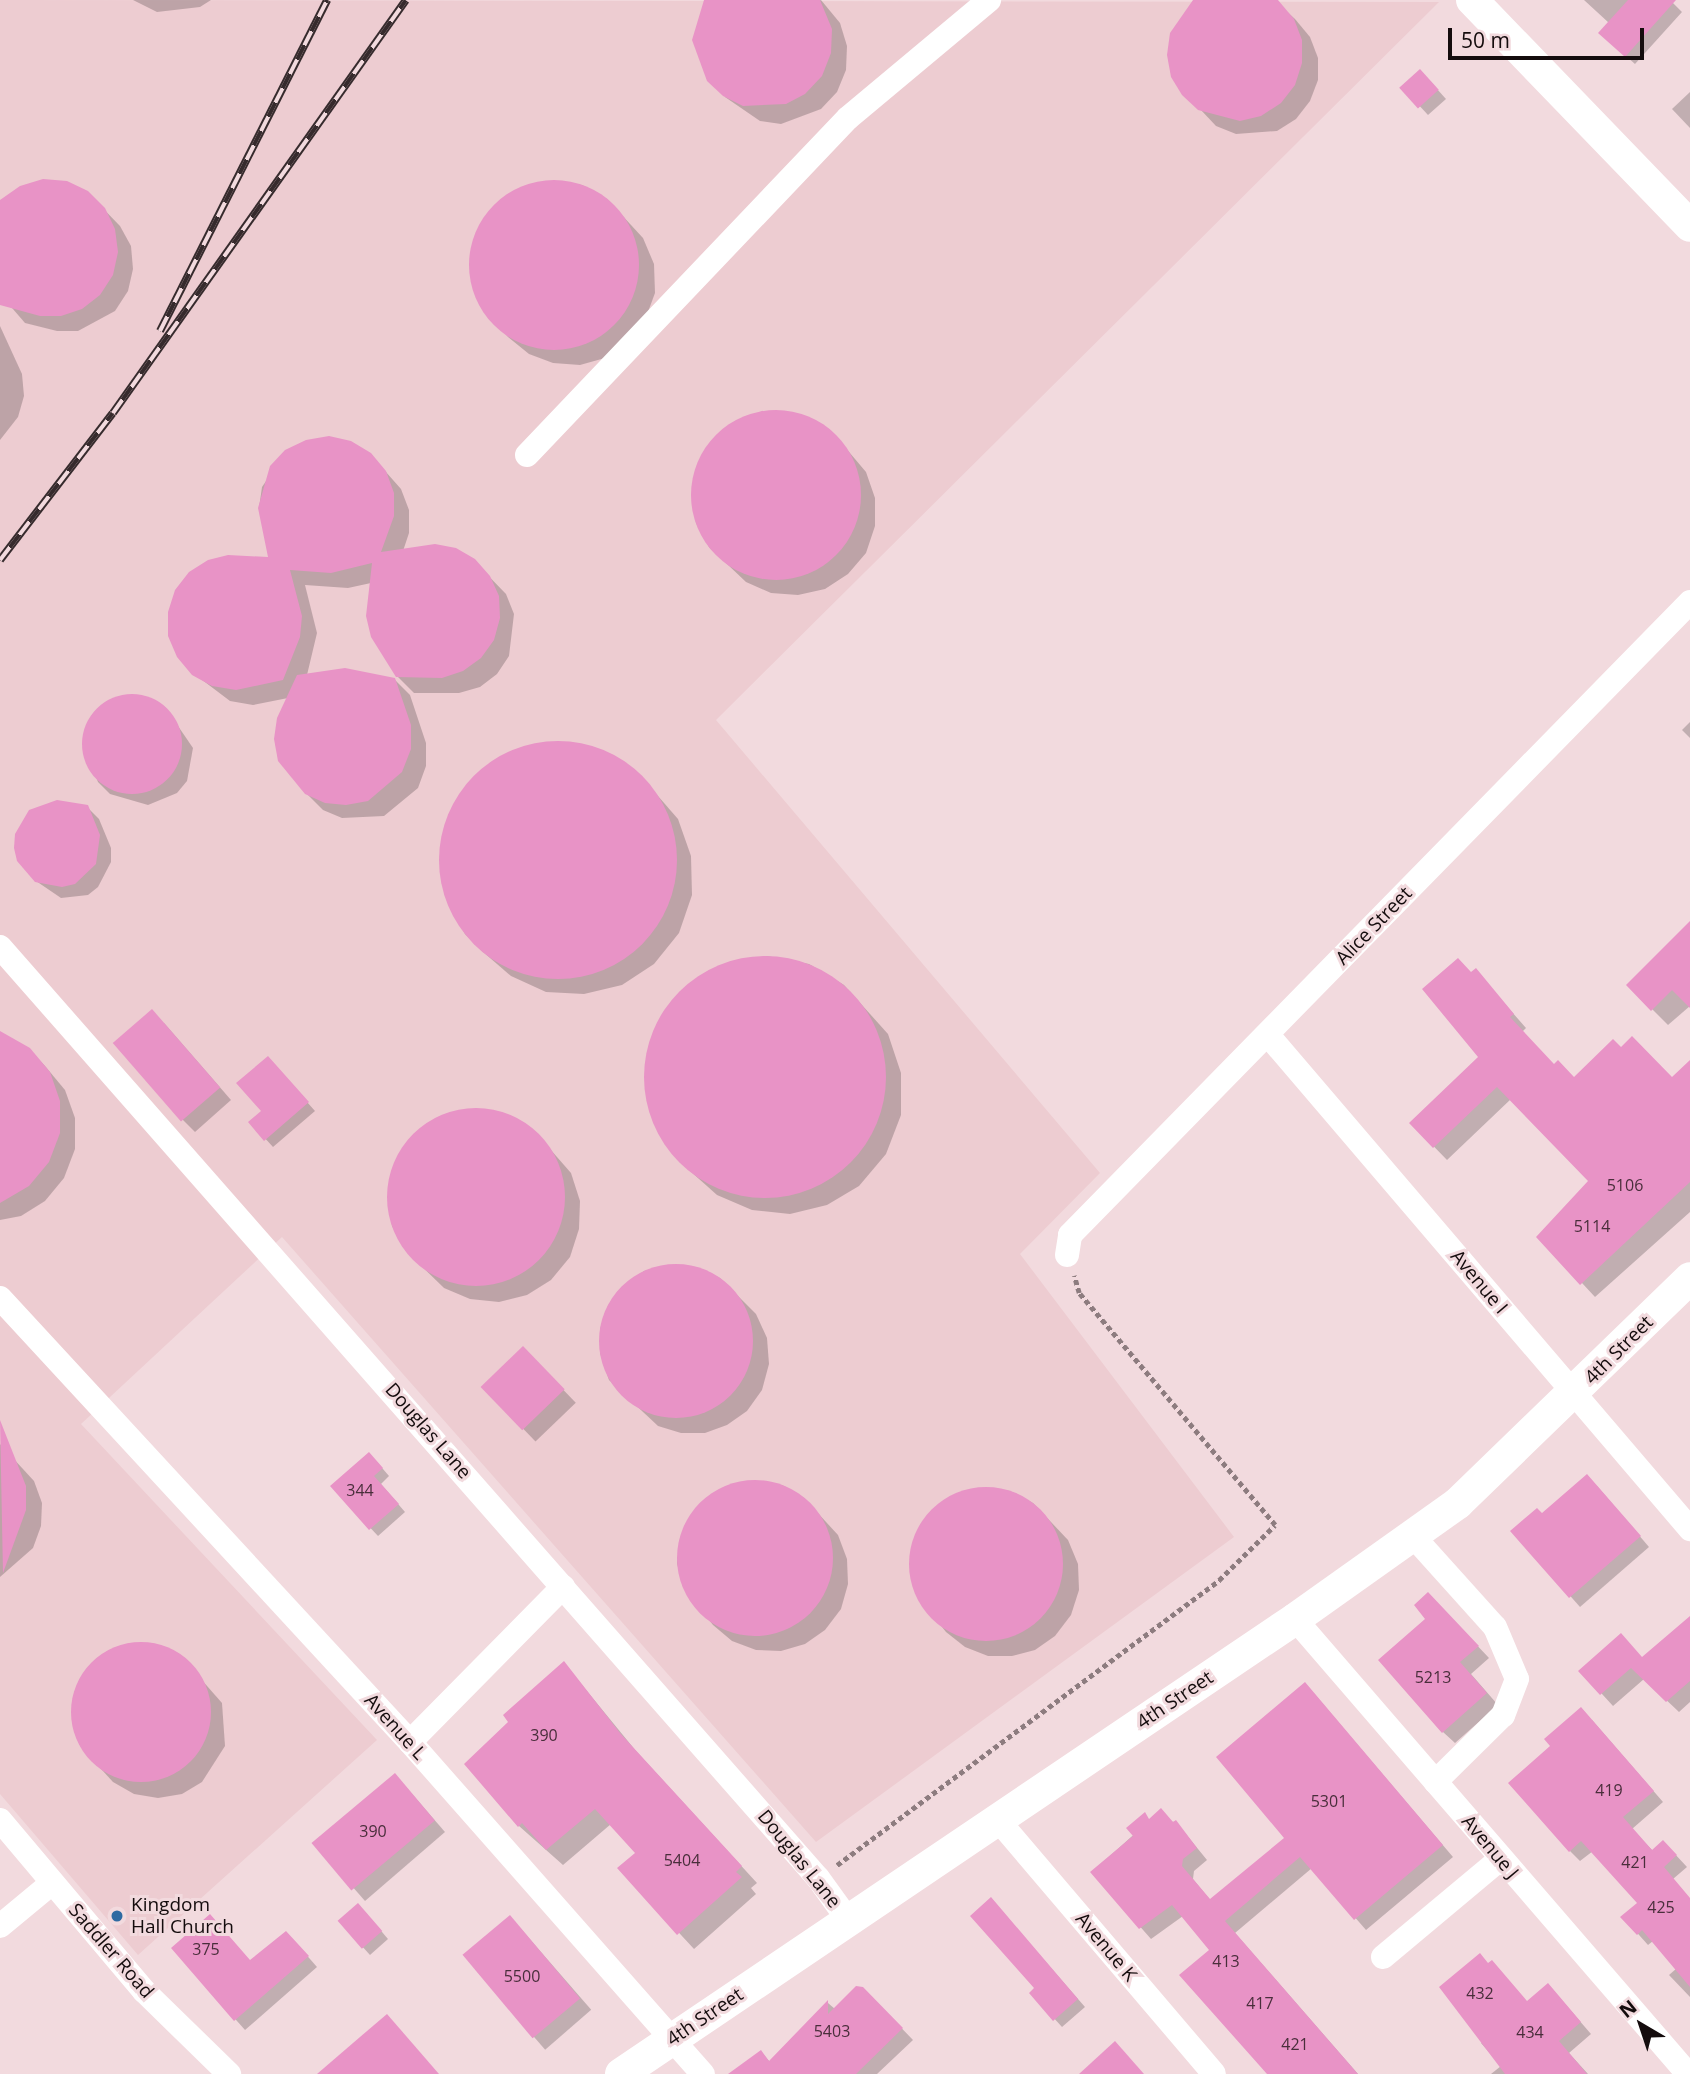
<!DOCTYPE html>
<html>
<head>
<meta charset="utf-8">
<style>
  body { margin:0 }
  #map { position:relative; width:1690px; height:2074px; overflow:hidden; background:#f2dade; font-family:"Open Sans",sans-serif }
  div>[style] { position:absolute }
  .built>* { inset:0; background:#edccd1 }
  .shadow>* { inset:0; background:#0003; transform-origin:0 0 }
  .building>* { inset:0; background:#e893c6; transform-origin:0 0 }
  .round { border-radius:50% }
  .path>* { height:4.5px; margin-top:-2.25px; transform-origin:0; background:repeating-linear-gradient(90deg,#8d7c7f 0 5px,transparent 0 8.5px) }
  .minor>* { height:24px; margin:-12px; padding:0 12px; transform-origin:12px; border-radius:12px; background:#fff }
  .major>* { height:32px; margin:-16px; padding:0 16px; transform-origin:16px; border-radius:16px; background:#fff }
  .rail>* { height:8px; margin-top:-4px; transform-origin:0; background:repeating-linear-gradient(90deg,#f2dade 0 16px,#362b2d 0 32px); box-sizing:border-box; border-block:2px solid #362b2d }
  .dots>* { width:19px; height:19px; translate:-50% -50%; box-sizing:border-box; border:4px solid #f2dade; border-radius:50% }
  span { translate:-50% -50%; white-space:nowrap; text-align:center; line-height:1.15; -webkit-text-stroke:6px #f2dade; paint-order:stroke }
  .number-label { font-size:16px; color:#492e3b }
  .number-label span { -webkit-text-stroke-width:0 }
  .street-label { font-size:19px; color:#140c0d }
  .poi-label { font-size:19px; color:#140c0d }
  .left { translate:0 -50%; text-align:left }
  .north { position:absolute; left:1606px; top:1990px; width:70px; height:70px; -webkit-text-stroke:5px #f2dade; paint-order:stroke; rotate:321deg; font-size:19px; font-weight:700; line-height:28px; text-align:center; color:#140c0d }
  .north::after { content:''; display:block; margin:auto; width:24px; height:32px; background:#140c0d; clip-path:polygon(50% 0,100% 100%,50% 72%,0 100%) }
  .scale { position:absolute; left:1448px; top:28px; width:196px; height:32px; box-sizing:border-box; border:4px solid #140c0d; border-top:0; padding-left:9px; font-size:21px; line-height:24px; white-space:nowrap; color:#140c0d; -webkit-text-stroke:5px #f2dade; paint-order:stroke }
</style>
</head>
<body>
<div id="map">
  <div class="built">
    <div style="clip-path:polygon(0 0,1439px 2px,716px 720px,1100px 1173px,1020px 1254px,1234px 1537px,816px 1842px,282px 1237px,81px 1424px,377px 1740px,138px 1955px,0 1794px)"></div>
  </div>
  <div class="shadow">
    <div style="clip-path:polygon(133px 0,211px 0,200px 7px,157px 12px)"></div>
    <div style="clip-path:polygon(706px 0,821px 0,840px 23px,847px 46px,846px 70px,837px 92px,821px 109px,781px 124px,760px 121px,725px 97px)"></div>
    <div style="clip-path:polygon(1196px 0,1274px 0,1295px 19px,1310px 37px,1318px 58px,1318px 80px,1310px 101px,1296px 119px,1277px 131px,1236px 134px,1216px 126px,1200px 109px)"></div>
    <div style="clip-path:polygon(1584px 0,1670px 0,1682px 12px,1635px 64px,1610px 42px,1609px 23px)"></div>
    <div style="clip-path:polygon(1428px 79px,1446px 99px,1428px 115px,1403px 88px)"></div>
    <div style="clip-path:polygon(1690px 92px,1690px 128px,1672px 109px)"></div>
    <div style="clip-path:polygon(553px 181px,582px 185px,607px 199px,643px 238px,654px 264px,655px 293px,645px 320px,605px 358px,580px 365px,553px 363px,529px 354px,508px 337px,477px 298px,471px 272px,473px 246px,483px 221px,500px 201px,525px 186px)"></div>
    <div style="clip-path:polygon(87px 192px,120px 226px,131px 246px,133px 269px,128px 291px,115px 311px,78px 331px,57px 331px,25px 323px,0 294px,0 204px)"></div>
    <div style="clip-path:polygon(0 326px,22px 374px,24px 396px,18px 417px,0 440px)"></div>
    <div style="clip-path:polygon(782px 411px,809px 418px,833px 433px,866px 472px,875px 498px,875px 526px,866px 553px,848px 574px,825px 589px,798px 595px,771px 593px,746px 582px,726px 563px,709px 547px,696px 523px,692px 496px,696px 469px,709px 445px,728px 426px)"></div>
    <div style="clip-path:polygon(286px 452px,370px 454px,401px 489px,409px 510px,409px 533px,403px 551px,474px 561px,506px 594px,514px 614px,509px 656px,497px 674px,480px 687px,459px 693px,414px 693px,397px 676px,371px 583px,348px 588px,305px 585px,317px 633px,307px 675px,394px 679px,410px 695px,426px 743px,426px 766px,418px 788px,384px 816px,342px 818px,323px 810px,306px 793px,288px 698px,253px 705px,230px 701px,193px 673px,270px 559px,259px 508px,262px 487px)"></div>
    <div style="clip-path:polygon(135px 695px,165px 707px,193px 748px,187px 781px,177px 793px,148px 805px,110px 794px,98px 782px,83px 745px,92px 715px,103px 704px)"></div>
    <div style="clip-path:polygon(1690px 722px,1690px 738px,1682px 730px)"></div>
    <div style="clip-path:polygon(565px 742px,604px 751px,637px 772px,678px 819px,691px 856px,692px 895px,679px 933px,654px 964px,622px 985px,584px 994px,546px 992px,511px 976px,482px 951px,465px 934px,447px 901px,440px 863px,445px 825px,462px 791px,490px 763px,525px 747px)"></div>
    <div style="clip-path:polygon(87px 807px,99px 819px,111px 848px,111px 862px,98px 887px,88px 895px,61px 898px,36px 881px)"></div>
    <div style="clip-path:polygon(1690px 924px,1690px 1006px,1668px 1025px,1628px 985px)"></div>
    <div style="clip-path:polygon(767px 956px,809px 964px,844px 985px,888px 1034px,901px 1073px,901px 1115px,886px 1154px,859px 1186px,827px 1205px,790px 1214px,752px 1210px,717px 1195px,689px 1170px,672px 1153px,653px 1121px,645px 1083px,649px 1045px,665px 1011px,690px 983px,727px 963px)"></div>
    <div style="clip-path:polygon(1476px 971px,1526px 1028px,1522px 1032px,1554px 1066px,1574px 1079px,1620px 1049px,1672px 1079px,1690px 1063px,1690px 1212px,1595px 1297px,1582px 1283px,1590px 1181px,1511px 1099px,1447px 1160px,1411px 1123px,1481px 1057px,1472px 974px)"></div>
    <div style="clip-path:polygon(164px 1023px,231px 1100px,195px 1132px,183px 1120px)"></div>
    <div style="clip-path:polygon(0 1034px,29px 1049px,45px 1066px,65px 1090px,75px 1118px,75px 1149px,64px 1178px,45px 1201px,21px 1216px,0 1220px)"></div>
    <div style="clip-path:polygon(275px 1066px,315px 1111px,273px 1147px,250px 1122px,263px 1111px)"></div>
    <div style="clip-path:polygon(483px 1110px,511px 1117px,536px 1133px,571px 1173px,580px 1201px,579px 1229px,570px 1257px,551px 1280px,527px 1295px,499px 1302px,470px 1299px,444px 1288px,406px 1251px,392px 1226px,388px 1197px,393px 1169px,406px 1143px,428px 1124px,454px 1112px)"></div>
    <div style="clip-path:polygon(670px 1265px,696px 1267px,720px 1278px,756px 1314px,767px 1338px,769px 1364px,762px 1390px,747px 1411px,727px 1425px,705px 1433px,681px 1433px,658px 1426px,609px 1380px,600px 1353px,600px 1329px,608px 1306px,622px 1287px,644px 1271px)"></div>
    <div style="left:523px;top:1348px;width:76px;height:56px;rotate:46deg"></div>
    <div style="clip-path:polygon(0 1444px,34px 1481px,42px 1503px,41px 1526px,33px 1548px,0 1577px)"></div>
    <div style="clip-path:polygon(377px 1462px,389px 1476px,381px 1484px,405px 1512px,378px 1536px,332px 1487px)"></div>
    <div style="clip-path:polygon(756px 1481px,782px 1485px,804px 1498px,838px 1535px,847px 1559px,848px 1584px,841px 1609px,825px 1630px,805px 1644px,781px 1651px,756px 1650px,732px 1641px,713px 1625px,683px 1587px,677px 1563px,680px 1538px,691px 1515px,708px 1497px,731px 1485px)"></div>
    <div style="clip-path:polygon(1597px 1486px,1649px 1547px,1580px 1607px,1513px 1531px)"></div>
    <div style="clip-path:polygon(984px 1488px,1010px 1491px,1033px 1503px,1068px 1540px,1078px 1564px,1079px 1590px,1071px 1615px,1055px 1636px,1035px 1650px,1012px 1656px,988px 1656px,965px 1647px,946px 1632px,917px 1595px,910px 1572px,912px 1548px,921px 1525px,936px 1507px,958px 1493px)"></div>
    <div style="clip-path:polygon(1440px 1606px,1489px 1658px,1471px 1674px,1498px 1705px,1455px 1743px,1443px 1732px)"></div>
    <div style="clip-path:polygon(1690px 1630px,1690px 1702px,1679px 1712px,1644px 1679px,1613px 1706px,1581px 1671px,1643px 1659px)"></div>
    <div style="clip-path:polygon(136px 1644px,178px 1653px,222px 1703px,225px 1746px,202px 1782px,182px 1794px,158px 1798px,134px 1794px,113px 1782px,81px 1747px,73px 1725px,73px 1701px,81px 1678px,96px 1660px)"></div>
    <div style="clip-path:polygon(564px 1663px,636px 1751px,757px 1883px,751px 1888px,756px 1894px,694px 1949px,620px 1869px,637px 1853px,611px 1824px,563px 1865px,519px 1826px,510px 1723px)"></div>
    <div style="clip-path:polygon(1316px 1696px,1453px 1857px,1366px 1930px,1312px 1868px,1235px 1933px,1358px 2074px,1268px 2074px,1212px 1950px,1183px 1916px,1151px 1939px,1092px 1872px,1150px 1820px,1176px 1822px,1207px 1860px,1194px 1871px,1193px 1879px,1211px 1901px,1287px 1838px)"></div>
    <div style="clip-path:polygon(1592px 1720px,1663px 1802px,1632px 1829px,1653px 1851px,1674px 1853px,1687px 1867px,1673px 1879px,1690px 1899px,1690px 1997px,1669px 1975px,1677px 1968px,1653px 1941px,1648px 1945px,1623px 1917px,1639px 1903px,1593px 1851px,1580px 1861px,1570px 1851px)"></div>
    <div style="clip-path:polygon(406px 1787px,445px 1832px,365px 1901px,315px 1844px)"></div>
    <div style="clip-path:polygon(998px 1907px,1085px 2007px,1062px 2027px,1031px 1993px,1037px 1988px)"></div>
    <div style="clip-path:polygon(365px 1912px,388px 1939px,370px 1955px,340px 1922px)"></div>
    <div style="left:521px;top:1929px;width:107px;height:61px;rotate:49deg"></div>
    <div style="clip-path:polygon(296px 1943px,317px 1967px,245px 2030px,173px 1949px,251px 1962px)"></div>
    <div style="clip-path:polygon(863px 1988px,913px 2040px,877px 2074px,749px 2074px,761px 2052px,770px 2062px,828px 2003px,835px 2009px)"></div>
    <div style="clip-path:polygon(1559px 1997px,1591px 2034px,1569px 2053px,1588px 2074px,1491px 2074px,1501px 2066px,1481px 2043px,1528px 2003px)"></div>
  </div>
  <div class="building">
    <div style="clip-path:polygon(704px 0,820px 0,832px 29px,831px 53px,822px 76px,805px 94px,786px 104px,743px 106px,723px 96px,707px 81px,692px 40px)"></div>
    <div style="clip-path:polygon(1193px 0,1278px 0,1294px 19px,1302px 40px,1302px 63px,1295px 85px,1281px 103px,1261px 116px,1240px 121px,1198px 110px,1182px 95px,1171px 77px,1167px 55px,1170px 33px)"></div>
    <div style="clip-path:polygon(1628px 0,1676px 0,1625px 57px,1598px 33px)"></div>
    <div style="left:1420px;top:69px;width:28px;height:28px;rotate:48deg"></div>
    <div style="clip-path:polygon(43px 179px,67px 181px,88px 191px,105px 208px,115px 229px,118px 252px,113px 275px,100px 295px,82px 309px,61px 316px,40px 316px,0 305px,0 200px,20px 186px)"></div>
    <div class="round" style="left:469px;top:180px;width:170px;height:170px"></div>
    <div class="round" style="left:691px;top:410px;width:170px;height:170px"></div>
    <div style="clip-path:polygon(329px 436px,351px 441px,371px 453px,386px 471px,394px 493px,394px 516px,381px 552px,435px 544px,456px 548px,475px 559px,490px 576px,499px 596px,500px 618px,494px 640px,481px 658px,463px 671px,442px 678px,396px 677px,371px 637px,366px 616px,372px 563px,331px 573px,290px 570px,302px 616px,300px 637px,283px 680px,236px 690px,212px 686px,192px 675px,177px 657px,168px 636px,168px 612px,175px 590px,189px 572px,208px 560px,228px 555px,268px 557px,258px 508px,270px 466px,285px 450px,306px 440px)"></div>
    <div style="clip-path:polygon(345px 668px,395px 678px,411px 725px,411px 749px,402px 772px,368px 801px,346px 805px,325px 803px,305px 794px,278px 761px,274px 739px,277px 718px,297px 675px)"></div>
    <div class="round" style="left:82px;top:694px;width:100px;height:100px"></div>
    <div class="round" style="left:439px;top:741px;width:238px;height:238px"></div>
    <div style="clip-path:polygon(57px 800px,88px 805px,100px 835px,96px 864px,75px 884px,62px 887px,35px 882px,17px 861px,14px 848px,15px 834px,29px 810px)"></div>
    <div style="clip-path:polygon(1690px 921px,1690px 1008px,1672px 990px,1651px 1011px,1626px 985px)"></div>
    <div class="round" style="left:644px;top:956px;width:242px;height:242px"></div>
    <div style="clip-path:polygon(1458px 958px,1471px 972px,1476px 968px,1514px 1014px,1510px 1017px,1554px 1064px,1558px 1060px,1574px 1077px,1613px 1039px,1621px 1047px,1632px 1036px,1672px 1077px,1690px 1060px,1690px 1182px,1580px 1285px,1536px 1237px,1588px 1181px,1497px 1087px,1433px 1148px,1409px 1123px,1478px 1057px,1422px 989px)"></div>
    <div style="left:152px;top:1009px;width:104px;height:52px;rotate:49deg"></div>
    <div style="clip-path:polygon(0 1031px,30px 1048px,50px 1072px,60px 1101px,60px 1133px,49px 1162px,29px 1186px,0 1203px)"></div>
    <div style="clip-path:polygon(268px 1056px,309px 1102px,264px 1141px,248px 1122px,261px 1111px,236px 1083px)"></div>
    <div class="round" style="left:387px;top:1108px;width:178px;height:178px"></div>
    <div class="round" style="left:599px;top:1264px;width:154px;height:154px"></div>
    <div style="left:523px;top:1346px;width:60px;height:59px;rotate:46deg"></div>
    <div style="clip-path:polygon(0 1420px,26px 1486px,26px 1510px,3px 1573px)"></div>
    <div style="clip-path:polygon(369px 1452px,383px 1468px,374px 1476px,399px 1504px,369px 1530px,330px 1486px)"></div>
    <div style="clip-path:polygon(1587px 1474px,1641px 1536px,1569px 1598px,1510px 1531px,1537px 1508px,1542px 1513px)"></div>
    <div class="round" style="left:677px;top:1480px;width:156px;height:156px"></div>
    <div class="round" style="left:909px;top:1487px;width:154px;height:154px"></div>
    <div style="clip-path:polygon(1428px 1592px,1479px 1646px,1460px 1662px,1487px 1693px,1442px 1733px,1378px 1660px,1425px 1619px,1414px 1605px)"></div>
    <div style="clip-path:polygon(1690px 1616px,1690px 1681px,1666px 1702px,1631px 1668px,1600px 1695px,1578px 1671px,1621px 1633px,1642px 1657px)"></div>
    <div class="round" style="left:71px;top:1642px;width:140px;height:140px"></div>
    <div style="clip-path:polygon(564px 1661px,620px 1733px,742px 1866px,736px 1872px,742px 1877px,677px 1935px,617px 1868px,635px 1853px,595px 1809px,546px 1850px,522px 1823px,518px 1827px,464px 1764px,508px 1722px,503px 1715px)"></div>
    <div style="clip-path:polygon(1305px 1682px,1443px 1845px,1354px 1920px,1300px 1857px,1225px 1921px,1358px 2074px,1267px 2074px,1179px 1975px,1209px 1950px,1172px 1905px,1139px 1929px,1090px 1872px,1133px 1836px,1126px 1828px,1145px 1812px,1149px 1819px,1161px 1808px,1173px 1822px,1176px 1820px,1197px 1848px,1183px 1859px,1182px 1866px,1210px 1899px,1284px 1838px,1216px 1757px)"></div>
    <div style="clip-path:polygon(1581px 1707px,1654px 1791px,1623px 1817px,1652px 1850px,1663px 1840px,1677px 1855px,1664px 1867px,1690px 1898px,1690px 1987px,1642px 1930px,1637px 1935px,1620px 1917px,1637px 1903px,1581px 1841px,1569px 1852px,1508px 1783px,1550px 1746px,1544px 1739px)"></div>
    <div style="left:395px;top:1773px;width:62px;height:109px;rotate:50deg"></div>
    <div style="clip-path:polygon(991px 1897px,1078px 1999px,1053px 2021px,1029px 1993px,1034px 1988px,970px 1916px)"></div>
    <div style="left:358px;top:1903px;width:37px;height:27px;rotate:49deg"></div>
    <div style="clip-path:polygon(210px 1914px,250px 1960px,286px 1931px,309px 1956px,234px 2021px,171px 1948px)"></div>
    <div style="left:510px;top:1915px;width:109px;height:62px;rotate:50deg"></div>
    <div style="clip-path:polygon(1480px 1953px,1488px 1963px,1492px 1960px,1527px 2001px,1548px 1983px,1581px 2022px,1559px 2041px,1587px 2074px,1505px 2074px,1439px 1987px)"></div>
    <div style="clip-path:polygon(856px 1986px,863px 1987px,903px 2028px,856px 2074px,728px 2074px,761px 2050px,769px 2061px,828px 2000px,828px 2014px)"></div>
    <div style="clip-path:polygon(387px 2014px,439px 2074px,317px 2074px,360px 2037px)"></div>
    <div style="clip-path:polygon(1115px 2041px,1144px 2074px,1079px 2074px)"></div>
  </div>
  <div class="path">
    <div style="left:837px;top:1865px;width:477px;rotate:-36.7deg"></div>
    <div style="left:1219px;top:1580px;width:78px;rotate:-44.5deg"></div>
    <div style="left:1275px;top:1525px;width:304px;rotate:-130.2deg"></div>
    <div style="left:1079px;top:1293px;width:18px;rotate:-106deg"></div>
  </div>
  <div class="minor">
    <div style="left:527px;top:455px;width:465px;rotate:-46.4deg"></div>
    <div style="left:848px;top:118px;width:184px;rotate:-39.9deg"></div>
    <div style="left:0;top:947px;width:1239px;rotate:48.7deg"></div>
    <div style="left:818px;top:1878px;width:53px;rotate:54.2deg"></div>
    <div style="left:1268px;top:1035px;width:650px;rotate:49.49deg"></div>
    <div style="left:1067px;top:1255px;width:20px;rotate:-81deg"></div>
    <div style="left:1070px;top:1235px;width:886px;rotate:-45.59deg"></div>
    <div style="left:0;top:1298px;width:604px;rotate:47.28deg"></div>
    <div style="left:410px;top:1742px;width:443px;rotate:48.6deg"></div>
    <div style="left:1413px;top:1536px;width:122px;rotate:48deg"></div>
    <div style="left:1495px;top:1627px;width:56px;rotate:67.1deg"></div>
    <div style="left:1517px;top:1679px;width:39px;rotate:111deg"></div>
    <div style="left:1503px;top:1715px;width:95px;rotate:135.4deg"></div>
    <div style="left:1295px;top:1619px;width:601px;rotate:49.18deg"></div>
    <div style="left:410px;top:1742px;width:218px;rotate:-45.4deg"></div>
    <div style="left:0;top:1820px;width:224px;rotate:49.9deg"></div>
    <div style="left:144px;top:1991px;width:119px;rotate:44.3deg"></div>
    <div style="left:998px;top:1820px;width:333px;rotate:49.6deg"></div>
    <div style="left:0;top:1926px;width:67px;rotate:-39.6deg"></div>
    <div style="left:1383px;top:1957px;width:153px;rotate:-39.9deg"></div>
  </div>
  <div class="major">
    <div style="left:1472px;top:0;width:314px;rotate:46deg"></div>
    <div style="left:621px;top:2074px;width:813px;rotate:-34.02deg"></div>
    <div style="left:1295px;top:1619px;width:200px;rotate:-35.4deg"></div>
    <div style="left:1458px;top:1503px;width:323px;rotate:-44.1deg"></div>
  </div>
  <div class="rail">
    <div style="left:160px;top:331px;width:371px;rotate:-63.2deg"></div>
    <div style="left:0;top:560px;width:185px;rotate:-52.5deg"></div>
    <div style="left:113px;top:413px;width:506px;rotate:-54.65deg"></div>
  </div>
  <div class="dots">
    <div style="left:117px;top:1916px;background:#2e6aa2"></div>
  </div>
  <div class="number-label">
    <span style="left:1625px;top:1185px">5106</span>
    <span style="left:1592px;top:1226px">5114</span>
    <span style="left:360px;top:1490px">344</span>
    <span style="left:1433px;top:1677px">5213</span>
    <span style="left:544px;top:1735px">390</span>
    <span style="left:1609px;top:1790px">419</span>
    <span style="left:1329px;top:1801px">5301</span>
    <span style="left:373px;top:1831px">390</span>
    <span style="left:682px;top:1860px">5404</span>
    <span style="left:1635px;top:1862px">421</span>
    <span style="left:1661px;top:1907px">425</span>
    <span style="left:206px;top:1949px">375</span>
    <span style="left:1226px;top:1961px">413</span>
    <span style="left:522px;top:1976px">5500</span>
    <span style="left:1480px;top:1993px">432</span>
    <span style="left:1260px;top:2003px">417</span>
    <span style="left:832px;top:2031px">5403</span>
    <span style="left:1530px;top:2032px">434</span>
    <span style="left:1295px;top:2044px">421</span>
  </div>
  <div class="street-label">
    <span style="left:1374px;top:926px;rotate:-46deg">Alice Street</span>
    <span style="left:1479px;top:1282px;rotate:50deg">Avenue I</span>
    <span style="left:1619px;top:1350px;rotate:-45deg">4th Street</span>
    <span style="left:428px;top:1431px;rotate:49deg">Douglas Lane</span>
    <span style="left:1175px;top:1700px;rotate:-34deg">4th Street</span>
    <span style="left:395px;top:1727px;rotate:48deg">Avenue L</span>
    <span style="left:1490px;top:1847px;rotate:50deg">Avenue J</span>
    <span style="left:799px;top:1859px;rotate:51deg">Douglas Lane</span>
    <span style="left:1106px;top:1947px;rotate:50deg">Avenue K</span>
    <span style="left:111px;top:1951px;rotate:49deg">Saddler Road</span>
    <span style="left:705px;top:2017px;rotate:-34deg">4th Street</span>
  </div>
  <div class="poi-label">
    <span class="left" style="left:131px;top:1916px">Kingdom<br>Hall Church</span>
  </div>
  <div class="north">N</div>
  <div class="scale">50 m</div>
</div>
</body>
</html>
